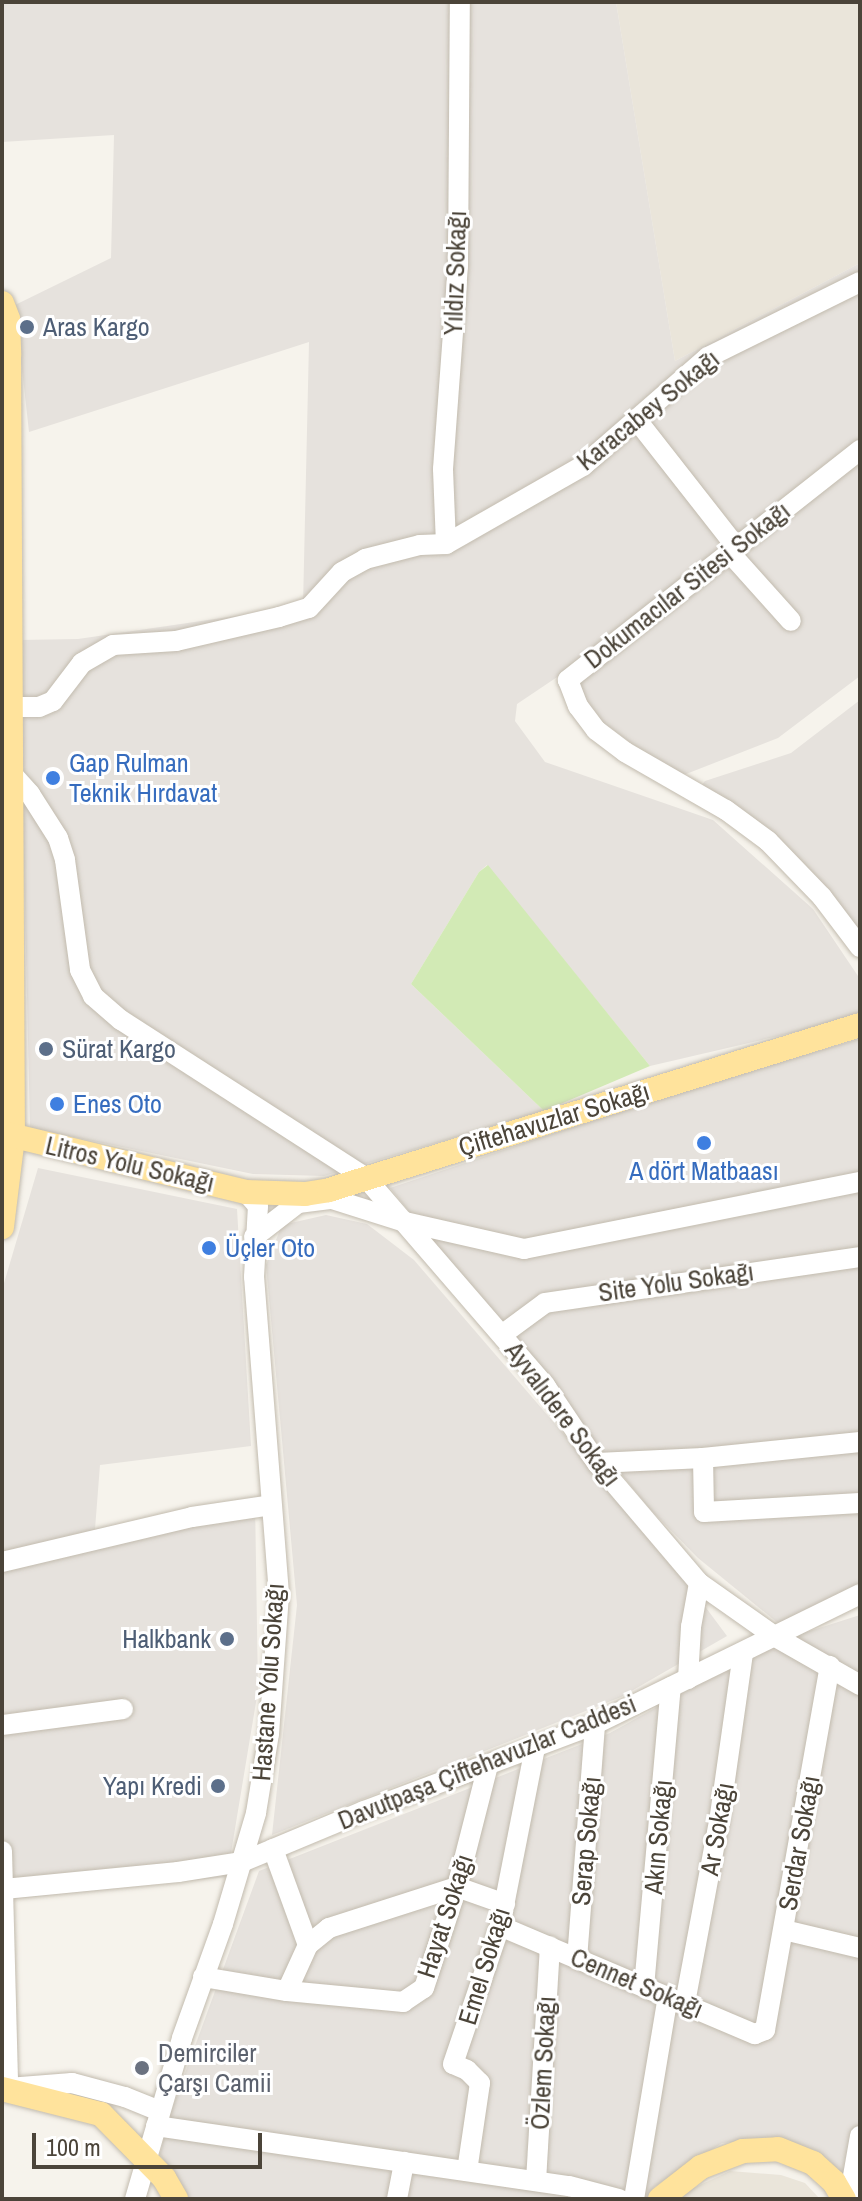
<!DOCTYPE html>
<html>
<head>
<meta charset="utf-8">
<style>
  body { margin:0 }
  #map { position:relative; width:862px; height:2201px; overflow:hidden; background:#f6f3ec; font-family:"Archivo Narrow",sans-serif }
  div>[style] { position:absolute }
  .residential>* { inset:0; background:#eae5da }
  .industrial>* { inset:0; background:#e6e2dd }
  .green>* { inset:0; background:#d2eab5 }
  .roads { filter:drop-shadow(0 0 2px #c2bbae) drop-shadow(0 0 2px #c2bbae) }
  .minor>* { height:20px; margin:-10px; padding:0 10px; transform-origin:10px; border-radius:10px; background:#fff }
  .major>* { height:24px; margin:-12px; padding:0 12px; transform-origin:12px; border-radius:12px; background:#ffe39c }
  .dots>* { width:22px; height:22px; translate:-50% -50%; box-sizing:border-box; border:4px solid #fff; border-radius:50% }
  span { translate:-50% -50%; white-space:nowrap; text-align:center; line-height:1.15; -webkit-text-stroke:6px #fff; paint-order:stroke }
  .street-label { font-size:26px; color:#4b4439 }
  .service-label { font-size:26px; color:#4e5e75 }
  .left { translate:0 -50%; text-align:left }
  .right { translate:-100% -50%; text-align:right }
  .shop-label { font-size:26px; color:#366cbe }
  .worship-label { font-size:26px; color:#5b616d }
  .frame { position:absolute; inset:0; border:4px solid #4b4439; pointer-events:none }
  .scale { position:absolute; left:32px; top:2133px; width:230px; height:36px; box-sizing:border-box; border:4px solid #4b4439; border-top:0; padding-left:10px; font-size:24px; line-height:28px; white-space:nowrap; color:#4b4439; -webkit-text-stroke:6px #fff; paint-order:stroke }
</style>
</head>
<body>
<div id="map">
  <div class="residential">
    <div style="clip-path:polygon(616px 2px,860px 2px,860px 263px,675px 361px)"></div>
    <div style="clip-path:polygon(730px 2171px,781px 2175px,805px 2183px,820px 2199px,678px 2199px,685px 2192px)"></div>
  </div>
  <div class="industrial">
    <div style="clip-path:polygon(2px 2px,616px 2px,675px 361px,860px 263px,860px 676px,778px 738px,681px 776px,672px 774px,600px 720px,580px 690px,584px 659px,517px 704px,515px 721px,545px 762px,713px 820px,813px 909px,860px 979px,860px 1017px,650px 1066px,487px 865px,479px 872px,411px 984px,544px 1111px,324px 1176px,253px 1174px,30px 1128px,19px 640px,78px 639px,303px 606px,309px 342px,29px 432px,15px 305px,111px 258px,114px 135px,2px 142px)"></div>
    <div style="clip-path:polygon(860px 700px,860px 938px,702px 785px,705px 781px,791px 753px)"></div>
    <div style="clip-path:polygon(860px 1039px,860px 1589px,778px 1623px,698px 1558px,648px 1507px,390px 1188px,702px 1084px)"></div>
    <div style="clip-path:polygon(38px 1168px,237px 1209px,251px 1446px,100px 1465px,95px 1529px,255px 1500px,258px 1690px,227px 1877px,13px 1899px,2px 2081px,2px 1290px)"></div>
    <div style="clip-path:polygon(326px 1215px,367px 1224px,414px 1260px,660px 1546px,727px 1636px,621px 1697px,272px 1835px,297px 1605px,266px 1265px,282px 1225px)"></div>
    <div style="clip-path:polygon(860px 1615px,860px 2199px,856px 2199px,815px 2150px,770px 2139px,722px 2143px,654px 2187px,646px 2199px,183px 2199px,160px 2154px,169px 2117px,259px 1871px,610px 1733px,772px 1643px)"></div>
  </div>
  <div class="green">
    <div style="clip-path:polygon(488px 865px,650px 1066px,544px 1111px,411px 984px,479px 872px)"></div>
  </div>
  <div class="roads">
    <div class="minor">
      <div style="left:636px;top:419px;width:164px;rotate:51.9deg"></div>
      <div style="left:860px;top:450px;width:372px;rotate:141.8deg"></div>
      <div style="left:568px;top:680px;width:28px;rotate:69deg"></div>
      <div style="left:578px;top:706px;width:30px;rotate:53deg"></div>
      <div style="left:596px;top:730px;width:36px;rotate:37deg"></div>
      <div style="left:625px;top:752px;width:116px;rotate:29.9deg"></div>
      <div style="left:726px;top:810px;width:52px;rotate:36.4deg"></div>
      <div style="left:768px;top:841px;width:78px;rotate:46deg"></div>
      <div style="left:822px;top:897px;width:63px;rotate:52.8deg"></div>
      <div style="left:446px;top:544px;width:75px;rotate:-92.3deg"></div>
      <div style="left:443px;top:469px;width:204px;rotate:-85.8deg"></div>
      <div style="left:458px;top:266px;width:264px;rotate:-89.6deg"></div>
      <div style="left:730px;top:553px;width:91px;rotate:48.1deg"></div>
      <div style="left:11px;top:707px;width:28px"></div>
      <div style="left:39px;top:707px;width:15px;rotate:-23deg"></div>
      <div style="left:53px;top:701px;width:48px;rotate:-52.7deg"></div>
      <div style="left:82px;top:663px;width:36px;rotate:-30deg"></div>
      <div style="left:113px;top:645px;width:63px;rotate:-3.6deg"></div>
      <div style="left:176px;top:641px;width:106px;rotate:-13.1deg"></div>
      <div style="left:279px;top:617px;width:31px;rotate:-17deg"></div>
      <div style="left:309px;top:608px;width:49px;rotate:-47.5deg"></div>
      <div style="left:342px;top:572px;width:26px;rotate:-29deg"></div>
      <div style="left:365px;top:559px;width:57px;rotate:-14.3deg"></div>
      <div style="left:420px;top:545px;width:26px;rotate:-2deg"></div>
      <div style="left:446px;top:544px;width:158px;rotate:-29.7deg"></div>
      <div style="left:583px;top:466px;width:166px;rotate:-41.1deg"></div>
      <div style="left:708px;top:357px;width:169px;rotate:-26.3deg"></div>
      <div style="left:12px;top:774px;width:27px;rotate:48deg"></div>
      <div style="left:30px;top:794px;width:52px;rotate:57.5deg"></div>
      <div style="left:58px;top:838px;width:23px;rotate:72deg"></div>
      <div style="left:65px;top:860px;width:111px;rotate:82.2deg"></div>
      <div style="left:80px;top:970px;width:29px;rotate:63deg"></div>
      <div style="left:93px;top:996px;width:37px;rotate:41deg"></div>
      <div style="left:121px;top:1020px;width:290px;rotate:32.8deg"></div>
      <div style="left:365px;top:1177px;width:277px;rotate:49.2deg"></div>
      <div style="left:546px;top:1387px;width:92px;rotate:56.1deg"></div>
      <div style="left:597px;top:1463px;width:157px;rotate:49.6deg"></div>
      <div style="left:699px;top:1583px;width:92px;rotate:35.2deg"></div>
      <div style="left:774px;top:1636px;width:99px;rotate:29.7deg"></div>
      <div style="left:254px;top:1237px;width:56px;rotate:-37.7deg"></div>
      <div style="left:298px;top:1203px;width:34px;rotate:-7deg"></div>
      <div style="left:332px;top:1199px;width:77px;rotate:17.5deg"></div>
      <div style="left:405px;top:1222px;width:122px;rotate:12.8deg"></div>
      <div style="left:524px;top:1249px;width:343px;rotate:-11.3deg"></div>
      <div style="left:503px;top:1334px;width:52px;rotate:-36.4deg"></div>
      <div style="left:545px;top:1303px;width:318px;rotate:-8.3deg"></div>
      <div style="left:860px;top:1442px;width:158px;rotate:174.2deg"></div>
      <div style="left:703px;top:1458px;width:54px;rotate:88.9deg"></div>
      <div style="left:704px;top:1512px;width:156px;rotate:-3.3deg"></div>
      <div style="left:597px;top:1463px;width:106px;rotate:-2.7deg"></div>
      <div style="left:2px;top:1562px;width:195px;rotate:-13.3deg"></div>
      <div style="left:192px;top:1517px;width:80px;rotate:-8.6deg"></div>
      <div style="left:688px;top:1679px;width:52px;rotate:-86.7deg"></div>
      <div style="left:691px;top:1627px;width:45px;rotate:-79.7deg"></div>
      <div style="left:2px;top:1725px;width:122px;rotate:-7.5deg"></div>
      <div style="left:273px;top:1849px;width:102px;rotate:70deg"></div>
      <div style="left:2px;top:1851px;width:237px;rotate:88.5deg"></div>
      <div style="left:8px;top:2088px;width:64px;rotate:-4.5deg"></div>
      <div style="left:72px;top:2083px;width:55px;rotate:14.8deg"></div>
      <div style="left:125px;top:2097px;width:37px;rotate:22deg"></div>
      <div style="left:4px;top:1889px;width:175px;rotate:-5.6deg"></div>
      <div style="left:178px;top:1872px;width:65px;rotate:-8.9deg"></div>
      <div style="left:242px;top:1862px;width:132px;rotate:-22.7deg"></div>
      <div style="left:364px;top:1811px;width:247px;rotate:-20.6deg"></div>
      <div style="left:595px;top:1724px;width:295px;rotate:-26.1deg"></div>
      <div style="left:500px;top:1926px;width:277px;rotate:23deg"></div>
      <div style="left:755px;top:2034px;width:11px;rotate:-22deg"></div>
      <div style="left:765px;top:2030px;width:370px;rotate:-79.9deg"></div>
      <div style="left:784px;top:1930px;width:78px;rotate:13.3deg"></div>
      <div style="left:577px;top:1959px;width:236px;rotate:-85.6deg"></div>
      <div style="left:203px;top:1977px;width:85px;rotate:9.5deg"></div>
      <div style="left:287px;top:1991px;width:117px;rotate:5.4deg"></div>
      <div style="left:403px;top:2002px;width:25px;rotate:-34deg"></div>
      <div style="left:424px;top:1988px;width:106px;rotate:-71.9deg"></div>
      <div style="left:457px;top:1887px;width:126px;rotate:-75.7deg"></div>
      <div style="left:644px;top:1987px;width:301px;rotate:-84.9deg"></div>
      <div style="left:287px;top:1991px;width:51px;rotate:-65.5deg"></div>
      <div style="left:308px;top:1945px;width:27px;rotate:-39deg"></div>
      <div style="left:329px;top:1928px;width:134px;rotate:-17.8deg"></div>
      <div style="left:457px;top:1887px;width:51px;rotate:19.5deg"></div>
      <div style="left:685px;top:2003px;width:184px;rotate:-79.4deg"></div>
      <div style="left:719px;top:1822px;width:171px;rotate:-81.9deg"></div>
      <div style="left:156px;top:2126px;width:417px;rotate:8.3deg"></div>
      <div style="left:569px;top:2186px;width:52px;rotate:14.6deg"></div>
      <div style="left:467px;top:2171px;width:89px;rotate:-81.6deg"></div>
      <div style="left:480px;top:2083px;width:18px;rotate:-135deg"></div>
      <div style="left:467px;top:2070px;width:15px;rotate:-157deg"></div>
      <div style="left:453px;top:2064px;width:146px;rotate:-71.2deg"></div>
      <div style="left:500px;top:1926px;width:182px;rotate:-78.9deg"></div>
      <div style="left:536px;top:2181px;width:235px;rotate:-86.6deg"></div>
      <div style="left:135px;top:2199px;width:168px;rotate:-73.7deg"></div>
      <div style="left:182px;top:2038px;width:121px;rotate:-70.2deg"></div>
      <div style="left:223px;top:1924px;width:116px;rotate:-73.4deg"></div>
      <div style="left:256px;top:1813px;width:80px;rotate:-80.7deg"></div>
      <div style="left:269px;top:1734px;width:140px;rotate:-85.9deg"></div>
      <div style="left:279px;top:1594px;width:318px;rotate:-94.5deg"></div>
      <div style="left:254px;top:1277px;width:71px;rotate:-86.8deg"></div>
      <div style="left:258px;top:1206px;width:18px;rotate:-131deg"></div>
      <div style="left:397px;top:2199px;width:38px;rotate:-79deg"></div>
      <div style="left:634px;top:2199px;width:206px;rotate:-80.5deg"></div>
      <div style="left:849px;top:2199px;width:64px;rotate:-80.1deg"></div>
    </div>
    <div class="major">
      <div style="left:2px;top:303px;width:17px;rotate:69deg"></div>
      <div style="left:8px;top:319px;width:36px;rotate:88deg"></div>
      <div style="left:9px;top:355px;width:782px;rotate:89.71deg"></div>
      <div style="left:13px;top:1137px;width:91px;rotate:97deg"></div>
      <div style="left:2px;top:1133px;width:251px;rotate:13.6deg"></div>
      <div style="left:246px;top:1192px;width:59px;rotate:1.9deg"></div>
      <div style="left:305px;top:1194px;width:24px;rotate:-9deg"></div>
      <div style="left:329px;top:1190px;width:556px;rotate:-17.26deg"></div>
      <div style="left:2px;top:2089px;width:102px;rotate:14.2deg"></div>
      <div style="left:101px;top:2114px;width:90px;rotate:45.5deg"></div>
      <div style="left:164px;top:2178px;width:24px;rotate:60deg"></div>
      <div style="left:660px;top:2199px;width:52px;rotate:-38deg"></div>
      <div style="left:701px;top:2167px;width:45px;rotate:-20.9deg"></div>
      <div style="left:743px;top:2151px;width:35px;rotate:-3deg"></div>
      <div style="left:778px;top:2149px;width:38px;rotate:22deg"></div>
      <div style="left:813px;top:2163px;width:28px;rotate:42deg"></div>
      <div style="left:834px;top:2182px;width:20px;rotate:60deg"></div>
    </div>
  </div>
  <div class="dots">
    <div style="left:27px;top:327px;background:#5c6f8a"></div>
    <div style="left:53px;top:778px;background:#3f7fe0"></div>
    <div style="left:46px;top:1049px;background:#5c6f8a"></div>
    <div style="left:57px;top:1104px;background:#3f7fe0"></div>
    <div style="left:704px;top:1143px;background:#3f7fe0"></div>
    <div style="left:209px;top:1248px;background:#3f7fe0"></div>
    <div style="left:227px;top:1639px;background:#5c6f8a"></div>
    <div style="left:218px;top:1786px;background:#5c6f8a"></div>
    <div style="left:142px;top:2068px;background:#6b7280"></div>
  </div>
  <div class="street-label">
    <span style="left:455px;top:273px;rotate:-88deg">Yıldız Sokağı</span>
    <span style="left:648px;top:410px;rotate:-39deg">Karacabey Sokağı</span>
    <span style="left:687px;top:585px;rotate:-38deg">Dokumacılar Sitesi Sokağı</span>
    <span style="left:554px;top:1119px;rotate:-17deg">Çiftehavuzlar Sokağı</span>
    <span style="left:130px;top:1164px;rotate:13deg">Litros Yolu Sokağı</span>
    <span style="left:676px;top:1282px;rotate:-8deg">Site Yolu Sokağı</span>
    <span style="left:563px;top:1414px;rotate:53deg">Ayvalıdere Sokağı</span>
    <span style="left:268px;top:1682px;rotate:-86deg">Hastane Yolu Sokağı</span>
    <span style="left:487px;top:1762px;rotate:-22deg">Davutpaşa Çiftehavuzlar Caddesi</span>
    <span style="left:717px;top:1829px;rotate:-80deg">Ar Sokağı</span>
    <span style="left:658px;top:1837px;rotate:-85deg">Akın Sokağı</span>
    <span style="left:586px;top:1841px;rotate:-85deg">Serap Sokağı</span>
    <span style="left:799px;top:1843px;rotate:-80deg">Serdar Sokağı</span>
    <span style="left:445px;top:1916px;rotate:-72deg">Hayat Sokağı</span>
    <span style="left:484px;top:1966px;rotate:-73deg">Emel Sokağı</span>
    <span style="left:637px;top:1983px;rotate:23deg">Cennet Sokağı</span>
    <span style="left:543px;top:2063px;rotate:-87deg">Özlem Sokağı</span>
  </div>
  <div class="service-label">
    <span class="left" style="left:43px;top:327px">Aras Kargo</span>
    <span class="left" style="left:62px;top:1049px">Sürat Kargo</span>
    <span class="right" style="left:211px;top:1639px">Halkbank</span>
    <span class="right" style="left:202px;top:1786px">Yapı Kredi</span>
  </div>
  <div class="shop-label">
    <span class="left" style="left:69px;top:778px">Gap Rulman<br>Teknik Hırdavat</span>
    <span class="left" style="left:73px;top:1104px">Enes Oto</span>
    <span style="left:704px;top:1171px">A dört Matbaası</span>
    <span class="left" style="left:225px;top:1248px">Üçler Oto</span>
  </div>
  <div class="worship-label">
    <span class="left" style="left:158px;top:2068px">Demirciler<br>Çarşı Camii</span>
  </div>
  <div class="frame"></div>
  <div class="scale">100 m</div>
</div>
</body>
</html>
